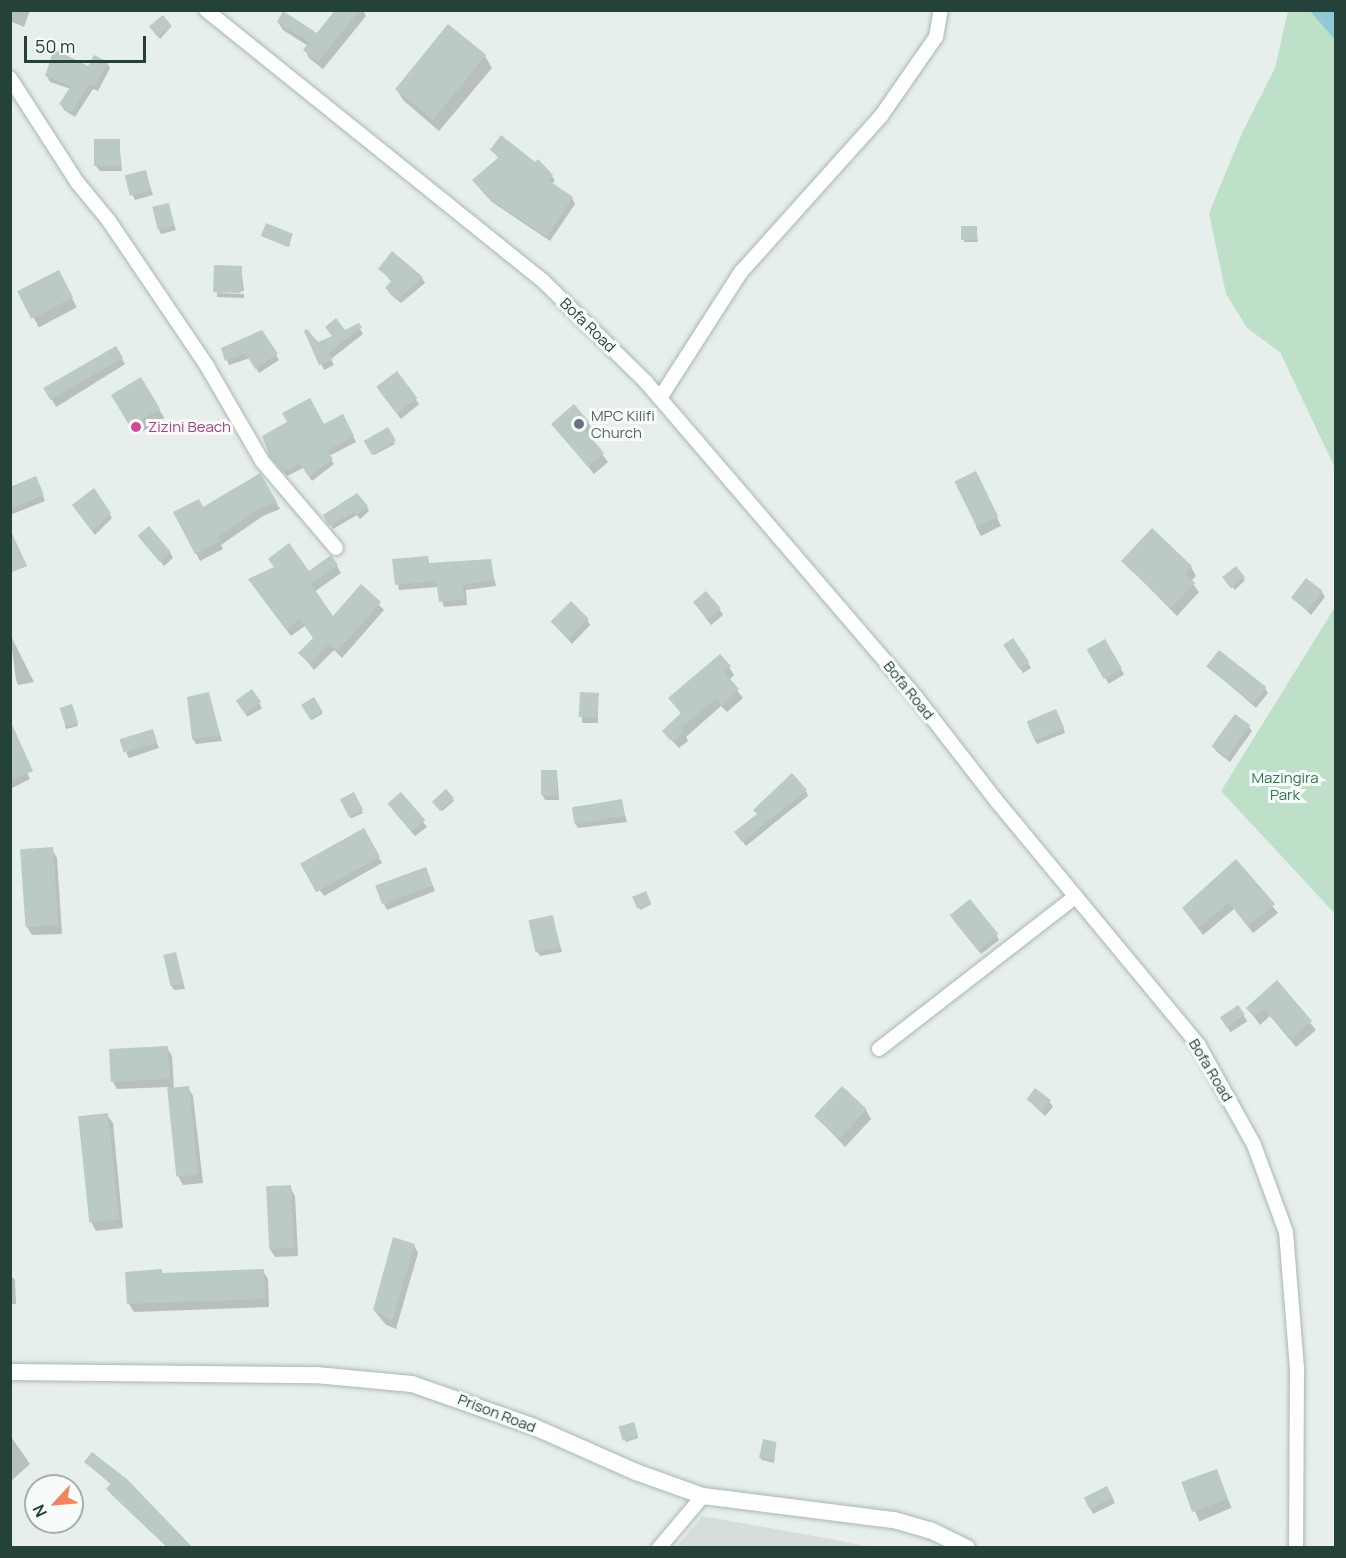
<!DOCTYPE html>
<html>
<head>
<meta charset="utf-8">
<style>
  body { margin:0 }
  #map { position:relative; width:1346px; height:1558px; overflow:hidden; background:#e6efeb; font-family:Manrope,sans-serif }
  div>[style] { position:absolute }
  .built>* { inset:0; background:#d4dfda }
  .green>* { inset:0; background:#bfe0c8 }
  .water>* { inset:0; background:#8ec9d4 }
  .shadow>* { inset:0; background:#0003; transform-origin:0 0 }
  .building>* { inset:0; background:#bbcac4; transform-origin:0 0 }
  .roads { filter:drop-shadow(0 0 2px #a8b8b2) drop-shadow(0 0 2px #a8b8b2) }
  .minor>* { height:14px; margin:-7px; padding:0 7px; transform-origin:7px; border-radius:7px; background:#fff }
  .tertiary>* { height:16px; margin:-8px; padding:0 8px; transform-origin:8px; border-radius:8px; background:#fff }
  .dots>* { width:16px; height:16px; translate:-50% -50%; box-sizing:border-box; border:3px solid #f7fbf9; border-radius:50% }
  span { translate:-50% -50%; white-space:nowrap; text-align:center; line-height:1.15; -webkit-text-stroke:6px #f7fbf9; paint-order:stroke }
  .street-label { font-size:15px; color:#24423a }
  .worship-label { font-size:15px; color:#5b616d }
  .left { translate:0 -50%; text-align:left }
  .hotel-label { font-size:15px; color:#b23c85 }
  .park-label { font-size:15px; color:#2d7a4b }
  .frame { position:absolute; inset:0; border:12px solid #24423a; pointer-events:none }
  .north { position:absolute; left:24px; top:1474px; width:60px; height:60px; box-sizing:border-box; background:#f7fbf9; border:2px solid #a3b1ad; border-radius:50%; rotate:244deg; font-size:16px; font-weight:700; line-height:24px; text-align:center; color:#24423a }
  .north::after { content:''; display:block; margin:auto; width:21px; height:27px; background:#f4845f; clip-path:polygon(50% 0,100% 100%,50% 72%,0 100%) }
  .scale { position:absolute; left:24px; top:36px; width:122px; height:27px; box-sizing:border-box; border:3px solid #24423a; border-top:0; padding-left:8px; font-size:18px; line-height:21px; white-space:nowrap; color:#24423a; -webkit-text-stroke:4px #f7fbf9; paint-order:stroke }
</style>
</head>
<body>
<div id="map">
  <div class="built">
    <div style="clip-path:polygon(702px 1516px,836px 1540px,870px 1547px,676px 1547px)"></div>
  </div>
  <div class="green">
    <div style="clip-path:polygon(1288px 11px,1310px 11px,1335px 40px,1335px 468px,1280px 352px,1247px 328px,1226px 294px,1209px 213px,1243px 131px,1275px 68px)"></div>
    <div style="clip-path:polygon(1335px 607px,1335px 914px,1221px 791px)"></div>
  </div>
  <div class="water">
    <div style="clip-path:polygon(1310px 11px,1335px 11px,1335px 40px)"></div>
  </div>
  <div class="shadow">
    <div style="clip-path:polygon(10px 10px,30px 10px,24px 27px,10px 21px)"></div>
    <div style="clip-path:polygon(337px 10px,363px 10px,366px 16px,323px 69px,309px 58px,305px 50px,308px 46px,283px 30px,278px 22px,317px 35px)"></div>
    <div style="clip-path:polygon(171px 27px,160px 39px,152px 29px)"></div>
    <div style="clip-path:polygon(485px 56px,492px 68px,439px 131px,403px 100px,396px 88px)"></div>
    <div style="clip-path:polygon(107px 63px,110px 68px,98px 91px,93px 89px,75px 117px,64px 110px,61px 104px,71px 89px,50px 82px,47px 76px)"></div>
    <div style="clip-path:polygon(119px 141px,122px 171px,100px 171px,96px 166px)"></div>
    <div style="clip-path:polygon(492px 150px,552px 176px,555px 181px,551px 184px,572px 198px,575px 204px,550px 241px,492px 202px,477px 185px,499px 159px)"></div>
    <div style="clip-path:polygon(145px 172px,153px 195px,135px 200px,132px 194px)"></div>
    <div style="clip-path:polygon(168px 204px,176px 230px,161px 234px,158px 228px)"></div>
    <div style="clip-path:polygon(962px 227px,976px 227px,978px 242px,964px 242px)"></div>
    <div style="clip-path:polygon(292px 235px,289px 247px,262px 236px)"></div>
    <div style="clip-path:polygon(216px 267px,241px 267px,244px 291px,217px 293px)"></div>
    <div style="clip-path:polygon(380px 269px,422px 278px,425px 283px,401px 303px,390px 294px,387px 288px,392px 282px)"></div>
    <div style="left:58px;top:272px;width:40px;height:43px;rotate:62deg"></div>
    <div style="left:217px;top:293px;width:27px;height:4px;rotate:2deg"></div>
    <div style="clip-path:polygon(358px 325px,363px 334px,331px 359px,334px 365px,324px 370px,306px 332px,318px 344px)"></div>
    <div style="clip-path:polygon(262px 332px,279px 360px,259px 373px,250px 358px,229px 365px,227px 360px)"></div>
    <div style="left:115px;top:348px;width:19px;height:81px;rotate:58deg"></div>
    <div style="clip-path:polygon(396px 373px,419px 404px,401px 419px,381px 393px)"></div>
    <div style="left:140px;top:379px;width:46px;height:32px;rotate:58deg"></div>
    <div style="clip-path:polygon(343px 416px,356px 442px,329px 456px,334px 464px,312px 481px,303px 468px,287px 476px,275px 462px)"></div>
    <div style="clip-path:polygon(553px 424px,589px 424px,594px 432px,589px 437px,608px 462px,594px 474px)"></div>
    <div style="left:387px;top:429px;width:17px;height:24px;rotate:62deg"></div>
    <div style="clip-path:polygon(260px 475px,280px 509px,263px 516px,221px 545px,223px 549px,200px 561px,175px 512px,203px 509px)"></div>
    <div style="clip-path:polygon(980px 481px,1001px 526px,981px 536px,976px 527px)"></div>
    <div style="clip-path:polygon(38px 484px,45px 501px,10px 515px,10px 493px)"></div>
    <div style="clip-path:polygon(94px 490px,112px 518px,95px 535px,76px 510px)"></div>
    <div style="clip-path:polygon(367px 507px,369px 511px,360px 519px,357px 515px,333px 529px,325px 515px)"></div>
    <div style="clip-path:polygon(140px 537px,170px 552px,173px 558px,164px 566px)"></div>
    <div style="clip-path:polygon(427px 558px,430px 565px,490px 561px,496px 586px,466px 590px,467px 605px,444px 607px,438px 587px,399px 590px,394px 561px)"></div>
    <div style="clip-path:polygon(1123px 561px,1191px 567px,1196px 576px,1191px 581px,1199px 592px,1177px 616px)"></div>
    <div style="clip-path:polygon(337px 566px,341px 573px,314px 592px,333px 618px,361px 586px,384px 610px,342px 658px,334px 650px,314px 670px,300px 653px,314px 639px,305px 626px,291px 636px,254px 586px)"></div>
    <div style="clip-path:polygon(1236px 568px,1245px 580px,1235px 590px,1226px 580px)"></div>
    <div style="clip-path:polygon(1322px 592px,1325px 597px,1311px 615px,1292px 597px)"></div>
    <div style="clip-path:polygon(698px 608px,720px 610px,723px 615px,711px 625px)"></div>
    <div style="clip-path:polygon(587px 619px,590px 625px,572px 644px,553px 623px)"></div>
    <div style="clip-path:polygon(10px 634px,34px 682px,18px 685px,16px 680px)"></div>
    <div style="left:1104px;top:641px;width:39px;height:18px;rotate:59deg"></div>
    <div style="clip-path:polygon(1008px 651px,1028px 663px,1031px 668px,1023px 673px)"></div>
    <div style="clip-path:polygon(1208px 666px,1265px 688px,1268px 693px,1256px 708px)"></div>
    <div style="clip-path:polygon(729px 667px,734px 675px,729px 680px,743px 698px,727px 712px,721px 706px,686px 737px,688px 741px,679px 748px,663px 731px,682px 715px,670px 698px)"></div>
    <div style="left:252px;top:691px;width:20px;height:17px;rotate:60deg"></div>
    <div style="clip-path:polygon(208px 693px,222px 741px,196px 744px,193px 739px)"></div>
    <div style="left:582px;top:694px;width:16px;height:29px"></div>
    <div style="left:314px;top:699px;width:17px;height:13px;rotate:59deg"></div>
    <div style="clip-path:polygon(73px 707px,78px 726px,66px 729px,65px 726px)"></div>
    <div style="clip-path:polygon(1059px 716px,1065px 733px,1037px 744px,1034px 739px)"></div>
    <div style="clip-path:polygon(1248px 726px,1252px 731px,1230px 762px,1217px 752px,1213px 747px)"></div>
    <div style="clip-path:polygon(152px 731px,159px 748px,129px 758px,126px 753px)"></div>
    <div style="clip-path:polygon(10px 753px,20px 756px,30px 779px,10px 789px)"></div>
    <div style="clip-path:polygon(557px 772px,559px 800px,545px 800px,542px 794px)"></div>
    <div style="left:446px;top:791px;width:13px;height:16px;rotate:51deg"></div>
    <div style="clip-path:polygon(806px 791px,808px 796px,746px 846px,739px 837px)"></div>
    <div style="left:354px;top:794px;width:21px;height:13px;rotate:65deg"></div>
    <div style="clip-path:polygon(401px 794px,427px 827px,415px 836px,392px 809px)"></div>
    <div style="clip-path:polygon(621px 801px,627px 822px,578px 828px,575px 823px,573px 807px)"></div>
    <div style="clip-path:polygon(363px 830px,382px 863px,324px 896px,307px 872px)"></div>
    <div style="clip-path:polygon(52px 849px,57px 858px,62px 934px,32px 935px,27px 927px)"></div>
    <div style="clip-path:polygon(1236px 861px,1278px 913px,1253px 933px,1234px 909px,1203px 935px,1184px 909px)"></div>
    <div style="clip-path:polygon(428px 874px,435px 891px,387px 910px,384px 904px)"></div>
    <div style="left:645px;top:893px;width:13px;height:12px;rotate:63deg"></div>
    <div style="clip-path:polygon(552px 917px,562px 952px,540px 956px,537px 951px)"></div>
    <div style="clip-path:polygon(954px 921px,996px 934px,999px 940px,981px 954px)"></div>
    <div style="clip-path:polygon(176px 954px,185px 989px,174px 990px,171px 985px)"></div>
    <div style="clip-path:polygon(1277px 983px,1316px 1030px,1296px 1047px,1270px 1016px,1260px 1025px,1248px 1008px)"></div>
    <div style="left:1238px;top:1007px;width:17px;height:20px;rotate:57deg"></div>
    <div style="clip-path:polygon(167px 1048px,172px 1056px,174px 1089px,188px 1087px,193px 1096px,203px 1183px,183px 1185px,178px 1176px,168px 1087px,117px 1089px,112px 1080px)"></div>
    <div style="clip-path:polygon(1028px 1100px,1049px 1101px,1053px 1107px,1045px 1116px)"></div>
    <div style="clip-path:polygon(866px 1110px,871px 1119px,845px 1147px,816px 1116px)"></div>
    <div style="clip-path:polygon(107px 1115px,113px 1123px,123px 1228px,96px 1231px,91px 1222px,80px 1117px)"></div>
    <div style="clip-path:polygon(290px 1187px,295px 1196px,298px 1256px,275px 1257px,270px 1249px)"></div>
    <div style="clip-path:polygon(414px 1245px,418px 1253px,396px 1329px,386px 1325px,374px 1310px)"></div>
    <div style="clip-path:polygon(161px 1271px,163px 1275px,263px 1271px,268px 1279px,269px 1307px,134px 1312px,129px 1304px)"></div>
    <div style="clip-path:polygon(10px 1275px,15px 1280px,16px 1304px,10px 1304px)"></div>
    <div style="clip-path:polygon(634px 1426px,638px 1438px,626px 1442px,621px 1428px)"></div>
    <div style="clip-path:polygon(12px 1438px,30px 1464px,10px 1482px,10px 1439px)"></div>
    <div style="clip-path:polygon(776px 1443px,774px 1463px,762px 1460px,760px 1458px)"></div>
    <div style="clip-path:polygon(86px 1463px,127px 1481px,193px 1548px,168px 1548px,111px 1494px,108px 1489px,112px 1485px)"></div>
    <div style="left:1216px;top:1471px;width:40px;height:35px;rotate:67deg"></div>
    <div style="clip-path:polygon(1110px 1493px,1115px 1503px,1093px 1514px,1085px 1498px)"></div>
  </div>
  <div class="building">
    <div style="clip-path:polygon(335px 10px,360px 10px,318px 62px,303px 50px,309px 42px,277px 22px,283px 11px,317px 33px)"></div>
    <div style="left:163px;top:15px;width:14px;height:18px;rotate:51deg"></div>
    <div style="left:448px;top:24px;width:49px;height:84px;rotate:39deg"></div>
    <div style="clip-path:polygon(54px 49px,88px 66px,94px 55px,108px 62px,95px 87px,90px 84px,71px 113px,59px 104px,71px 86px,45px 76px)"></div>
    <div style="clip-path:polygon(501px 135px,535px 162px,538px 159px,553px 175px,548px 180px,573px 197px,547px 237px,487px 197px,472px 180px,499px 157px,490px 150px)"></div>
    <div style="left:120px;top:139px;width:27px;height:26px;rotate:90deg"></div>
    <div style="left:146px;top:170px;width:21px;height:22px;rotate:76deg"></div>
    <div style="left:169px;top:203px;width:23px;height:17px;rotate:77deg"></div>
    <div style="left:266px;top:223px;width:29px;height:14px;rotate:22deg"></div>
    <div style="left:961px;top:226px;width:16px;height:14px"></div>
    <div style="clip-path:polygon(392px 251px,423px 277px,398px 299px,385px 288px,392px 280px,378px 269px)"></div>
    <div style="left:214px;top:265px;width:28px;height:27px;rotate:2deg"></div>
    <div style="left:59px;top:270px;width:31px;height:47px;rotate:63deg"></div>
    <div style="clip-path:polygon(336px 318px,345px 330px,359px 323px,362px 327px,328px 354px,333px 359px,319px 365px,304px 331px,307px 329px,318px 342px,332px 336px,325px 327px)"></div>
    <div style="clip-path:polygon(262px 330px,278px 354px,255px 369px,246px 354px,225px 361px,221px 348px)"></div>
    <div style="left:116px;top:346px;width:14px;height:84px;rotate:60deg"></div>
    <div style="left:397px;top:371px;width:34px;height:26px;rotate:53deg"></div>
    <div style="left:141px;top:377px;width:37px;height:35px;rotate:59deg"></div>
    <div style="clip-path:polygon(310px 398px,324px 424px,343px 414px,354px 436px,327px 451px,333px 459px,309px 477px,300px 464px,283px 472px,270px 457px,262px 436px,287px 422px,282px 413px)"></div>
    <div style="clip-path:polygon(574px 404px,590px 423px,584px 429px,604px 453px,588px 467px,551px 424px)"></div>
    <div style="left:388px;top:427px;width:16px;height:28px;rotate:60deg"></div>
    <div style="left:976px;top:471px;width:51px;height:24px;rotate:64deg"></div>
    <div style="clip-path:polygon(260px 473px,277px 502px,259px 509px,218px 537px,220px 541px,195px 554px,173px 512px,199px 499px,203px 507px)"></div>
    <div style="clip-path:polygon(36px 476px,44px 495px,10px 509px,10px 487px)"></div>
    <div style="clip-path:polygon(94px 488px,111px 513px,92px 531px,72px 505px)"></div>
    <div style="clip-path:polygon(357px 493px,368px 506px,357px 515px,354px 512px,329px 526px,323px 515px)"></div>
    <div style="left:149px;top:526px;width:34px;height:15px;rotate:50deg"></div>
    <div style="clip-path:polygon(1152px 528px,1192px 566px,1185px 574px,1195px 583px,1171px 608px,1121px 561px)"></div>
    <div style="clip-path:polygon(10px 529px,27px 566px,10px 573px)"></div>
    <div style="clip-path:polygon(289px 543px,309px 571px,331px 555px,338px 565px,311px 584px,333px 616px,361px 584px,381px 602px,338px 651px,329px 644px,310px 664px,298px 653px,313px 638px,300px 619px,286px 630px,248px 579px,274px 567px,268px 559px)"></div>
    <div style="clip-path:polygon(428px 556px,429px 563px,491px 559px,494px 580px,463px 585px,465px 599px,439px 602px,436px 581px,395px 585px,392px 559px)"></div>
    <div style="left:1236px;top:566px;width:14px;height:18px;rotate:51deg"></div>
    <div style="left:1306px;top:578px;width:21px;height:25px;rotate:37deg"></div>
    <div style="left:706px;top:591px;width:23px;height:17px;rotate:50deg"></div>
    <div style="left:571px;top:601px;width:25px;height:29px;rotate:45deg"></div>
    <div style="left:1013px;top:638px;width:29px;height:12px;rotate:56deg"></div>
    <div style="left:1105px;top:639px;width:34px;height:21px;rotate:60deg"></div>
    <div style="left:1219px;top:650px;width:60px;height:21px;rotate:38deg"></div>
    <div style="clip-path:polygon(720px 654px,731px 666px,724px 672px,739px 689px,721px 705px,716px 699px,681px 728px,684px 732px,674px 741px,669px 739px,662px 731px,681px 713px,668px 698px)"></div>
    <div style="left:252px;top:689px;width:16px;height:20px;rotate:55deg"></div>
    <div style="clip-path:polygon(209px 692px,220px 735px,192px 739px,187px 697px)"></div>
    <div style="left:580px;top:692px;width:19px;height:25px;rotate:3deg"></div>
    <div style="left:314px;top:697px;width:17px;height:15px;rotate:59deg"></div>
    <div style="left:72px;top:704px;width:20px;height:13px;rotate:72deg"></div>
    <div style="left:1056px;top:709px;width:21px;height:32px;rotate:67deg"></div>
    <div style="left:1235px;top:714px;width:19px;height:40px;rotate:36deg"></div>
    <div style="clip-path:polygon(10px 720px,33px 771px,10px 781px)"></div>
    <div style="left:153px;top:729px;width:14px;height:35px;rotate:73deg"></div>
    <div style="left:541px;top:770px;width:16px;height:25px"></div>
    <div style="clip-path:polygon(792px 773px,807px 790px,742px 842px,734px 832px,757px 814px,753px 810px)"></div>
    <div style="left:446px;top:789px;width:12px;height:19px;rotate:48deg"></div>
    <div style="left:354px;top:792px;width:20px;height:16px;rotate:63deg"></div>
    <div style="left:401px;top:792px;width:37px;height:18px;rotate:49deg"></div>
    <div style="left:622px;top:799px;width:17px;height:51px;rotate:80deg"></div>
    <div style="left:364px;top:828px;width:33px;height:73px;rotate:61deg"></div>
    <div style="left:53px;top:847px;width:78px;height:33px;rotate:86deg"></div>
    <div style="clip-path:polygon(1236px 859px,1275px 904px,1248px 926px,1229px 903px,1198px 928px,1182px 908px)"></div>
    <div style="left:426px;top:867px;width:20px;height:54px;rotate:70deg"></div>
    <div style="left:646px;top:891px;width:13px;height:15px;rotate:67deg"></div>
    <div style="left:970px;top:899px;width:45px;height:26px;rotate:51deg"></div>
    <div style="left:553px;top:915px;width:33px;height:25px;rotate:78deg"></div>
    <div style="left:176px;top:952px;width:32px;height:13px;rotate:77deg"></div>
    <div style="clip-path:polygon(1277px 980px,1312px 1021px,1291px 1039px,1264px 1009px,1254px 1017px,1246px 1008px)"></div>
    <div style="left:1238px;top:1005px;width:12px;height:22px;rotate:55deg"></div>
    <div style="left:168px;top:1046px;width:33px;height:59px;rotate:87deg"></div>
    <div style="left:189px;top:1086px;width:89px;height:22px;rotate:84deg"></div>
    <div style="left:842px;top:1086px;width:34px;height:41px;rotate:43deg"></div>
    <div style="left:1035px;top:1088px;width:20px;height:14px;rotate:37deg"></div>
    <div style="left:108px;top:1113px;width:107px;height:30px;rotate:84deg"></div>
    <div style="left:291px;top:1185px;width:63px;height:25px;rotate:87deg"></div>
    <div style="clip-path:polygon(393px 1237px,415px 1244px,392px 1321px,373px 1310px)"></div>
    <div style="clip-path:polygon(162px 1269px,162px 1273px,264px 1269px,265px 1299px,127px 1304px,125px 1272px)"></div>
    <div style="left:634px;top:1422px;width:15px;height:16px;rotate:74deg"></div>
    <div style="left:763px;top:1439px;width:14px;height:19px;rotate:12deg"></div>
    <div style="clip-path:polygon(92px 1452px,128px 1480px,193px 1548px,168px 1548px,106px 1489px,111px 1483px,84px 1462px)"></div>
    <div style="left:1217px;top:1469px;width:32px;height:38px;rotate:70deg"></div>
    <div style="left:1107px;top:1486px;width:13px;height:26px;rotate:63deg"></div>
  </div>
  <div class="roads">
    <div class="minor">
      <div style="left:206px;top:10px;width:432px;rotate:38.8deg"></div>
      <div style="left:543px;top:281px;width:144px;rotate:44.4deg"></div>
      <div style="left:646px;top:382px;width:415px;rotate:49.4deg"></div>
      <div style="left:916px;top:697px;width:129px;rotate:52.2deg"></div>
      <div style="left:995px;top:799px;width:320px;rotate:50.4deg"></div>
      <div style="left:1199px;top:1046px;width:113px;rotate:60.9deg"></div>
      <div style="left:1254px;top:1145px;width:93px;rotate:69.8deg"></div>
      <div style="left:1286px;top:1232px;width:136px;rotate:85.4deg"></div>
      <div style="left:1297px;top:1368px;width:180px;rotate:90.3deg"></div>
      <div style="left:10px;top:78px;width:124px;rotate:57.2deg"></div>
      <div style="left:77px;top:182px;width:50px;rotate:50.6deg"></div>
      <div style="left:109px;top:221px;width:175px;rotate:55.9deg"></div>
      <div style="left:207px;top:366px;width:110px;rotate:59.9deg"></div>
      <div style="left:262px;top:461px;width:114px;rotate:49.6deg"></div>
      <div style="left:660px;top:398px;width:150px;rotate:-57.3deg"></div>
      <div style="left:741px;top:272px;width:210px;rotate:-48.1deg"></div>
      <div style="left:881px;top:116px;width:96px;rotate:-55.2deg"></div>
      <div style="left:936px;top:37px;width:27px;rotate:-80deg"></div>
      <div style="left:879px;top:1049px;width:249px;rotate:-37.8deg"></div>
      <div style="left:659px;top:1548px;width:68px;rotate:-49.8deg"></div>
    </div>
    <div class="tertiary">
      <div style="left:10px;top:1372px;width:306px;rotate:0.6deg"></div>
      <div style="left:316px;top:1375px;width:96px;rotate:5.4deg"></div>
      <div style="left:412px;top:1384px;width:127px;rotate:19.3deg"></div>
      <div style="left:532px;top:1426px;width:114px;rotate:23.9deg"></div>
      <div style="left:636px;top:1472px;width:71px;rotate:19.7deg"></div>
      <div style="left:703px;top:1496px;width:193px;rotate:7.2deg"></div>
      <div style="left:894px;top:1520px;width:37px;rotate:16deg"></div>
      <div style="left:930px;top:1530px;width:41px;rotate:25.9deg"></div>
    </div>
  </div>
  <div class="dots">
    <div style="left:579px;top:424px;background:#6b7280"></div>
    <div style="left:136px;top:427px;background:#d1479c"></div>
  </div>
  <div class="street-label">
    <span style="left:588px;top:325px;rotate:44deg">Bofa Road</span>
    <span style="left:909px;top:690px;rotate:51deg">Bofa Road</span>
    <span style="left:1211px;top:1070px;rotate:59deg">Bofa Road</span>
    <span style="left:497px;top:1413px;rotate:21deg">Prison Road</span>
  </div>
  <div class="worship-label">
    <span class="left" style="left:591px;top:424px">MPC Kilifi<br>Church</span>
  </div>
  <div class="hotel-label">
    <span class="left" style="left:148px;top:427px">Zizini Beach</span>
  </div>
  <div class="park-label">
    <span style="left:1285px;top:786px">Mazingira<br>Park</span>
  </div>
  <div class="frame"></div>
  <div class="north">N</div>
  <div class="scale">50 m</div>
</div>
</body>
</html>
